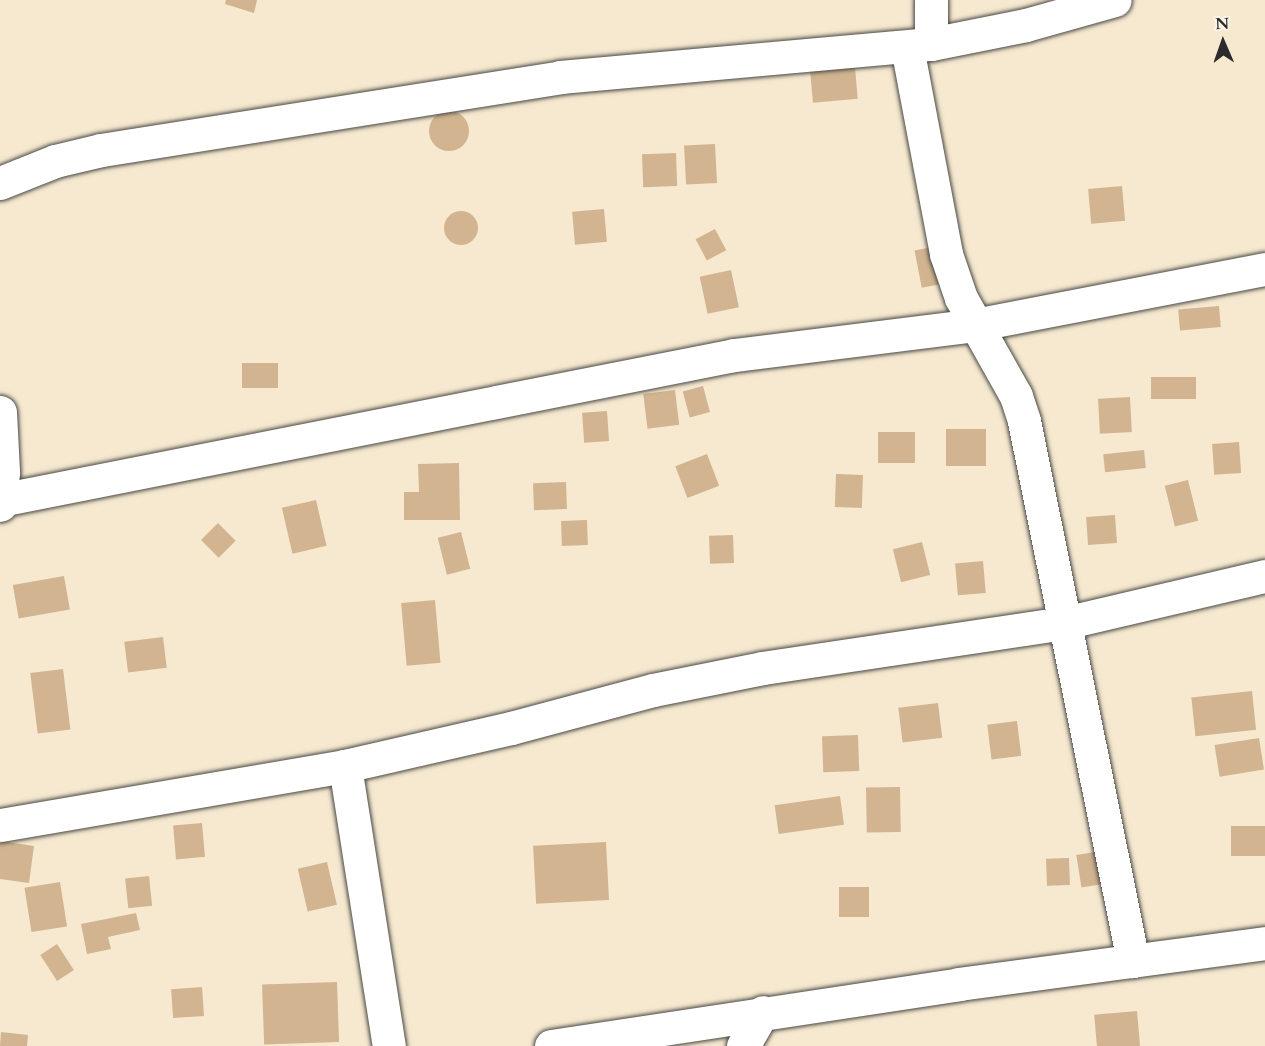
<!DOCTYPE html>
<html>
<head>
<meta charset="utf-8">
<style>
  body { margin:0 }
  #map { position:relative; width:1265px; height:1046px; overflow:hidden; background:#f6e9d0; font-family:Cardo,serif }
  div>[style] { position:absolute }
  .building>* { inset:0; background:#d2b590; transform-origin:0 0 }
  .round { border-radius:50% }
  .roads { filter:drop-shadow(0 0 2px #494844) drop-shadow(0 0 2px #494844) }
  .minor>* { height:33px; margin:-16.5px; padding:0 16.5px; transform-origin:16.5px; border-radius:16.5px; background:#fff }
  span { translate:-50% -50%; white-space:nowrap; text-align:center; line-height:1.15; -webkit-text-stroke:5px #fcf5e5; paint-order:stroke }
  .north { position:absolute; left:1193px; top:12px; width:60px; height:60px; -webkit-text-stroke:4px #fcf5e5; paint-order:stroke; rotate:358deg; font-size:16px; font-weight:700; line-height:24px; text-align:center; color:#2b2b2b }
  .north::after { content:''; display:block; margin:auto; width:21px; height:27px; background:#2b2b2b; clip-path:polygon(50% 0,100% 100%,50% 72%,0 100%) }
</style>
</head>
<body>
<div id="map">
  <div class="building">
    <div style="clip-path:polygon(226px 0,257px 0,254px 13px,225px 4px)"></div>
    <div style="left:854px;top:56px;width:43px;height:45px;rotate:85deg"></div>
    <div class="round" style="left:429px;top:111px;width:40px;height:40px"></div>
    <div style="left:715px;top:144px;width:39px;height:31px;rotate:87deg"></div>
    <div style="left:676px;top:153px;width:33px;height:34px;rotate:88deg"></div>
    <div style="left:1122px;top:186px;width:35px;height:34px;rotate:85deg"></div>
    <div style="left:604px;top:209px;width:33px;height:32px;rotate:85deg"></div>
    <div class="round" style="left:444px;top:211px;width:34px;height:34px"></div>
    <div style="left:715px;top:229px;width:24px;height:22px;rotate:62deg"></div>
    <div style="left:943px;top:245px;width:38px;height:29px;rotate:79deg"></div>
    <div style="left:731px;top:270px;width:38px;height:32px;rotate:78deg"></div>
    <div style="left:1219px;top:306px;width:21px;height:41px;rotate:85deg"></div>
    <div style="left:242px;top:363px;width:36px;height:25px"></div>
    <div style="left:1151px;top:377px;width:45px;height:22px"></div>
    <div style="left:703px;top:386px;width:27px;height:21px;rotate:75deg"></div>
    <div style="left:675px;top:390px;width:35px;height:32px;rotate:83deg"></div>
    <div style="left:1130px;top:397px;width:35px;height:32px;rotate:87deg"></div>
    <div style="left:607px;top:411px;width:30px;height:25px;rotate:86deg"></div>
    <div style="left:946px;top:429px;width:40px;height:37px"></div>
    <div style="left:915px;top:432px;width:31px;height:37px;rotate:90deg"></div>
    <div style="left:1239px;top:442px;width:31px;height:27px;rotate:86deg"></div>
    <div style="left:1144px;top:450px;width:18px;height:41px;rotate:84deg"></div>
    <div style="left:707px;top:454px;width:34px;height:34px;rotate:69deg"></div>
    <div style="clip-path:polygon(459px 463px,460px 520px,404px 520px,404px 492px,419px 492px,418px 464px)"></div>
    <div style="left:836px;top:474px;width:27px;height:33px;rotate:2deg"></div>
    <div style="left:1188px;top:480px;width:42px;height:24px;rotate:76deg"></div>
    <div style="left:566px;top:482px;width:27px;height:33px;rotate:88deg"></div>
    <div style="left:316px;top:500px;width:47px;height:35px;rotate:77deg"></div>
    <div style="left:1115px;top:515px;width:28px;height:29px;rotate:86deg"></div>
    <div style="left:587px;top:520px;width:25px;height:26px;rotate:88deg"></div>
    <div style="left:218px;top:523px;width:25px;height:24px;rotate:45deg"></div>
    <div style="left:461px;top:532px;width:38px;height:24px;rotate:76deg"></div>
    <div style="left:733px;top:535px;width:28px;height:24px;rotate:88deg"></div>
    <div style="left:922px;top:542px;width:34px;height:30px;rotate:76deg"></div>
    <div style="left:983px;top:561px;width:32px;height:28px;rotate:85deg"></div>
    <div style="left:64px;top:576px;width:34px;height:52px;rotate:80deg"></div>
    <div style="left:435px;top:600px;width:63px;height:34px;rotate:85deg"></div>
    <div style="left:163px;top:637px;width:31px;height:39px;rotate:83deg"></div>
    <div style="left:63px;top:669px;width:61px;height:33px;rotate:83deg"></div>
    <div style="left:1252px;top:691px;width:39px;height:61px;rotate:84deg"></div>
    <div style="left:938px;top:703px;width:35px;height:40px;rotate:83deg"></div>
    <div style="left:1017px;top:721px;width:35px;height:30px;rotate:83deg"></div>
    <div style="left:858px;top:735px;width:36px;height:36px;rotate:88deg"></div>
    <div style="left:1259px;top:738px;width:32px;height:45px;rotate:81deg"></div>
    <div style="left:900px;top:787px;width:45px;height:34px;rotate:89deg"></div>
    <div style="left:840px;top:796px;width:29px;height:66px;rotate:82deg"></div>
    <div style="left:202px;top:823px;width:34px;height:29px;rotate:85deg"></div>
    <div style="left:1265px;top:826px;width:30px;height:34px;rotate:90deg"></div>
    <div style="clip-path:polygon(0 841px,34px 846px,29px 883px,0 879px)"></div>
    <div style="left:606px;top:842px;width:58px;height:73px;rotate:87deg"></div>
    <div style="left:1101px;top:851px;width:33px;height:25px;rotate:81deg"></div>
    <div style="left:1069px;top:858px;width:27px;height:23px;rotate:88deg"></div>
    <div style="left:327px;top:862px;width:44px;height:30px;rotate:77deg"></div>
    <div style="left:149px;top:876px;width:30px;height:24px;rotate:84deg"></div>
    <div style="left:60px;top:882px;width:45px;height:36px;rotate:81deg"></div>
    <div style="left:869px;top:887px;width:30px;height:30px;rotate:90deg"></div>
    <div style="clip-path:polygon(136px 913px,140px 930px,108px 937px,111px 949px,87px 954px,81px 924px)"></div>
    <div style="left:57px;top:944px;width:31px;height:20px;rotate:57deg"></div>
    <div style="left:337px;top:982px;width:60px;height:75px;rotate:88deg"></div>
    <div style="left:202px;top:987px;width:29px;height:31px;rotate:86deg"></div>
    <div style="left:1137px;top:1011px;width:35px;height:43px;rotate:85deg"></div>
    <div style="clip-path:polygon(1px 1032px,28px 1035px,27px 1046px,0 1046px)"></div>
  </div>
  <div class="roads">
    <div class="minor">
      <div style="left:931px;top:44px;width:44px;rotate:-90deg"></div>
      <div style="left:907px;top:47px;width:211px;rotate:79.3deg"></div>
      <div style="left:946px;top:254px;width:46px;rotate:71.2deg"></div>
      <div style="left:961px;top:298px;width:112px;rotate:60.7deg"></div>
      <div style="left:1016px;top:396px;width:26px;rotate:72deg"></div>
      <div style="left:1024px;top:421px;width:551px;rotate:78.59deg"></div>
      <div style="left:0;top:183px;width:59px;rotate:-21.8deg"></div>
      <div style="left:55px;top:161px;width:47px;rotate:-13.4deg"></div>
      <div style="left:101px;top:150px;width:465px;rotate:-9deg"></div>
      <div style="left:560px;top:77px;width:372px;rotate:-5.1deg"></div>
      <div style="left:931px;top:44px;width:97px;rotate:-11.3deg"></div>
      <div style="left:1026px;top:25px;width:92px;rotate:-15.7deg"></div>
      <div style="left:0;top:412px;width:60px;rotate:87.1deg"></div>
      <div style="left:3px;top:472px;width:33px;rotate:95deg"></div>
      <div style="left:0;top:500px;width:748px;rotate:-11.17deg"></div>
      <div style="left:734px;top:355px;width:242px;rotate:-7.1deg"></div>
      <div style="left:974px;top:325px;width:296px;rotate:-10.9deg"></div>
      <div style="left:345px;top:766px;width:283px;rotate:81.1deg"></div>
      <div style="left:0;top:825px;width:350px;rotate:-9.7deg"></div>
      <div style="left:345px;top:766px;width:170px;rotate:-12.9deg"></div>
      <div style="left:511px;top:728px;width:147px;rotate:-15deg"></div>
      <div style="left:653px;top:690px;width:112px;rotate:-11.3deg"></div>
      <div style="left:763px;top:668px;width:304px;rotate:-8.5deg"></div>
      <div style="left:1064px;top:623px;width:206px;rotate:-13.2deg"></div>
      <div style="left:551px;top:1046px;width:413px;rotate:-8.6deg"></div>
      <div style="left:959px;top:984px;width:309px;rotate:-7.6deg"></div>
      <div style="left:743px;top:1046px;width:39px;rotate:-60deg"></div>
    </div>
  </div>
  <div class="north">N</div>
</div>
</body>
</html>
